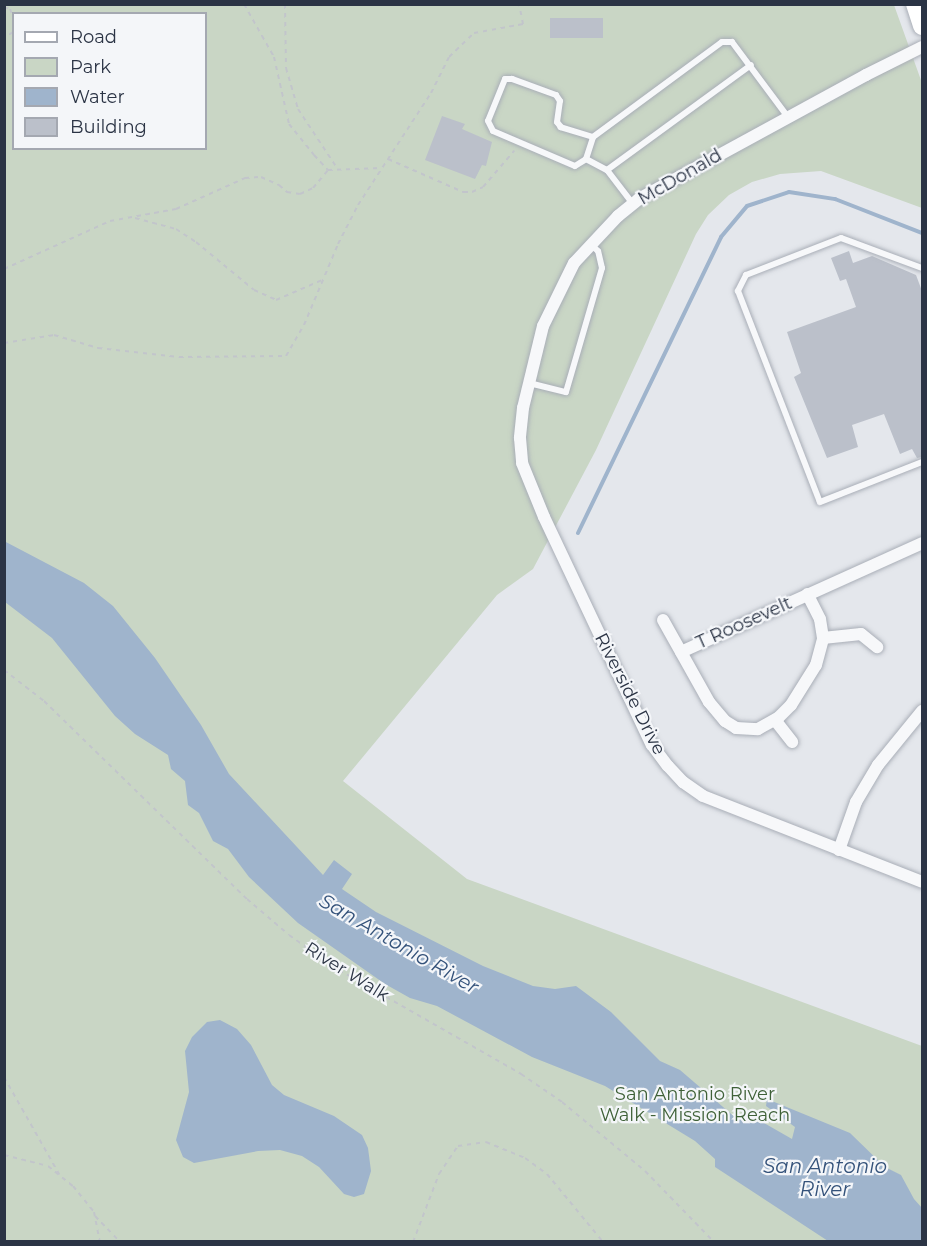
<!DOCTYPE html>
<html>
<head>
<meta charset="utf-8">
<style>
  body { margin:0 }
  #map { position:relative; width:927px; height:1246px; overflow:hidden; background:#e4e7ec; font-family:Montserrat,sans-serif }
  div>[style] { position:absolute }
  .green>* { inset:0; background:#c9d6c5 }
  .water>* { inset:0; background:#9fb4cc }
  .stream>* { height:4px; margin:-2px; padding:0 2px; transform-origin:2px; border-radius:2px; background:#9fb4cc }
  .building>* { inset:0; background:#bbc0ca; transform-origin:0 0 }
  .path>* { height:2px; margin-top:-1px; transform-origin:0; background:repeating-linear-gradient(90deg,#c2c5cb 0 4.5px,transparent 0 9px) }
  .roads { filter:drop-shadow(0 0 2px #a9aeb7) drop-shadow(0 0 2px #a9aeb7) }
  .service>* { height:6px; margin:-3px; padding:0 3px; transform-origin:3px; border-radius:3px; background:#f7f8fa }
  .minor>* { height:12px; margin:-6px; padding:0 6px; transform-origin:6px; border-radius:6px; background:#f7f8fa }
  .secondary>* { height:18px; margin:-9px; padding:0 9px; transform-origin:9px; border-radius:9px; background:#fff }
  span { translate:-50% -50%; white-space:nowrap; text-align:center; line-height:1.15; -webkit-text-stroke:4.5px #f4f6f9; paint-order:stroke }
  .street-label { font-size:18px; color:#2b3445 }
  .park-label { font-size:18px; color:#3f6138 }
  .water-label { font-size:20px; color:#34527a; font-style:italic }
  .frame { position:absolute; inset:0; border:6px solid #2b3445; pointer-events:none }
  .legend { position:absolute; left:12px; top:12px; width:195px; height:138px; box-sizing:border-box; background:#f4f6f9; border:2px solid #a4a8b1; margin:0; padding:8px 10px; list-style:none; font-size:18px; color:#2b3445 }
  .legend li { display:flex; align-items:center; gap:12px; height:30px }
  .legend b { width:30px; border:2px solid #a4a8b1 }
</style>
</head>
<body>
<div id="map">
  <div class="green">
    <div style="clip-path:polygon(evenodd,5px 5px,894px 5px,922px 83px,922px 208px,821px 171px,780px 174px,752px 182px,729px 195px,708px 215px,696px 234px,596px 450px,533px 569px,497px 595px,343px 781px,467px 879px,922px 1046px,922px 1241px,5px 1241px,5px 5px,14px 14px,206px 14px,206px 148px,14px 148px,14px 14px)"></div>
  </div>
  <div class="water">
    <div style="clip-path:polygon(4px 541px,84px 583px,113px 606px,155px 658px,201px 725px,229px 774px,323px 875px,334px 860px,352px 874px,342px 889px,376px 912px,483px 966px,533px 986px,555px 989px,576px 986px,611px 1012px,660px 1061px,680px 1070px,737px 1119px,764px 1123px,792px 1139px,795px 1127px,766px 1106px,767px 1099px,850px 1133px,885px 1167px,901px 1175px,914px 1199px,922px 1208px,922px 1241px,828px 1241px,715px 1167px,715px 1159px,695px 1141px,605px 1086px,532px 1057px,437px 1006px,410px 998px,385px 984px,298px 923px,249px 877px,228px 849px,213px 841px,199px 813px,188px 805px,185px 781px,171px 769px,168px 755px,135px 734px,115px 716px,52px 638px,5px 602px)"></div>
    <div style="clip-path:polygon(220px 1020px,237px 1029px,251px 1045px,272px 1085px,284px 1095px,334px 1116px,362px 1135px,368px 1148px,371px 1171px,364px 1194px,354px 1197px,344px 1194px,319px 1167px,302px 1156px,280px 1150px,258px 1151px,194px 1163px,183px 1157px,176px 1140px,189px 1092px,185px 1051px,192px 1037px,207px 1022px)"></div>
  </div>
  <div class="stream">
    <div style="left:578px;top:533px;width:329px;rotate:-64.2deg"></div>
    <div style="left:721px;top:237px;width:40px;rotate:-50deg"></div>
    <div style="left:747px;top:206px;width:44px;rotate:-18.4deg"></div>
    <div style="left:789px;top:192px;width:47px;rotate:8.7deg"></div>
    <div style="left:835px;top:199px;width:93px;rotate:21.3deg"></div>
  </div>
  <div class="building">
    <div style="left:603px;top:18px;width:20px;height:53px;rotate:90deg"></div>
    <div style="clip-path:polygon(442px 116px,465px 124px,462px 129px,492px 142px,486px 166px,482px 165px,475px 179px,425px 160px)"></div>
    <div style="clip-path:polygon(849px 251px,853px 263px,872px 256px,916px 275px,922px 291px,922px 457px,917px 458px,912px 449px,900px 454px,884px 414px,852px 425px,858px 447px,827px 458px,794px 377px,801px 373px,787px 332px,856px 307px,846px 279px,840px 281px,831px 258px)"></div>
  </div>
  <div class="path">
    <div style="left:244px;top:4px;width:61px;rotate:60.5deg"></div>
    <div style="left:274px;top:57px;width:69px;rotate:77.4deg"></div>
    <div style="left:289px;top:124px;width:40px;rotate:51deg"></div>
    <div style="left:314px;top:155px;width:21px;rotate:47deg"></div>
    <div style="left:328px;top:170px;width:53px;rotate:-2.2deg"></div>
    <div style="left:285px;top:4px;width:64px;rotate:89.1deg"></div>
    <div style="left:286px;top:68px;width:43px;rotate:73.7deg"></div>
    <div style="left:298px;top:109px;width:71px;rotate:56.5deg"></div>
    <div style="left:4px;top:7px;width:6px;rotate:18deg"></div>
    <div style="left:10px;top:9px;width:9px;rotate:69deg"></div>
    <div style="left:13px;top:17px;width:15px;rotate:90deg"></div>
    <div style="left:13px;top:32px;width:11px;rotate:146deg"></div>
    <div style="left:388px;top:159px;width:82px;rotate:23.7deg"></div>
    <div style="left:463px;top:192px;width:9px"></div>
    <div style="left:472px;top:192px;width:12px;rotate:-24deg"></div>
    <div style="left:483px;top:187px;width:48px;rotate:-49.3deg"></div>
    <div style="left:135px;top:218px;width:42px;rotate:15deg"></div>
    <div style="left:176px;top:229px;width:24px;rotate:33deg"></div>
    <div style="left:196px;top:242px;width:75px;rotate:39.6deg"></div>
    <div style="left:254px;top:290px;width:24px;rotate:24deg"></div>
    <div style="left:276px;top:300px;width:50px;rotate:-23.5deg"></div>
    <div style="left:4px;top:269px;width:116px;rotate:-24.4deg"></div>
    <div style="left:110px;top:221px;width:67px;rotate:-10.3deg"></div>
    <div style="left:176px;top:209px;width:76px;rotate:-24.2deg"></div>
    <div style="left:245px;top:178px;width:16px;rotate:-4deg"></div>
    <div style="left:261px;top:177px;width:20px;rotate:24deg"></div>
    <div style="left:279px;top:185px;width:11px;rotate:41deg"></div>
    <div style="left:287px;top:192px;width:13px;rotate:9deg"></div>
    <div style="left:300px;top:194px;width:14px;rotate:-25deg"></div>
    <div style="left:313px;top:188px;width:23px;rotate:-50deg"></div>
    <div style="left:4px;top:343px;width:51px;rotate:-9.1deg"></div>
    <div style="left:54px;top:335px;width:46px;rotate:16.5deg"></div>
    <div style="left:98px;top:348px;width:81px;rotate:6.3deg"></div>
    <div style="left:179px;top:357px;width:107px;rotate:-0.5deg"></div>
    <div style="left:286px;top:356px;width:36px;rotate:-60deg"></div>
    <div style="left:304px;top:325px;width:88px;rotate:-67.2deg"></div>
    <div style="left:338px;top:244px;width:44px;rotate:-62.9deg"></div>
    <div style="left:358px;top:205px;width:134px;rotate:-56.9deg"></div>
    <div style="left:431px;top:93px;width:40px;rotate:-63.4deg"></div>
    <div style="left:449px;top:57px;width:35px;rotate:-44deg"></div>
    <div style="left:474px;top:33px;width:50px;rotate:-10.4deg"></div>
    <div style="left:523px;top:24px;width:20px;rotate:-101deg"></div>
    <div style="left:4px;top:670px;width:51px;rotate:37.8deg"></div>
    <div style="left:44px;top:701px;width:284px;rotate:44.3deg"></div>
    <div style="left:247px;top:899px;width:55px;rotate:40.6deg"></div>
    <div style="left:289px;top:935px;width:61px;rotate:35deg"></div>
    <div style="left:339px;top:970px;width:210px;rotate:29.7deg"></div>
    <div style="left:521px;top:1074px;width:50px;rotate:34.3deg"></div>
    <div style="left:562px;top:1102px;width:108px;rotate:39.7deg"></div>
    <div style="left:645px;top:1171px;width:99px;rotate:45.8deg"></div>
    <div style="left:4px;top:1077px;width:112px;rotate:60.4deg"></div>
    <div style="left:4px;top:1155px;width:45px;rotate:14deg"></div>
    <div style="left:48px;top:1166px;width:32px;rotate:39deg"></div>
    <div style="left:73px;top:1186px;width:33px;rotate:51deg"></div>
    <div style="left:94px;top:1212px;width:31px;rotate:79deg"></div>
    <div style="left:95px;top:1216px;width:36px;rotate:46deg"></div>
    <div style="left:413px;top:1242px;width:73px;rotate:-69.1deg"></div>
    <div style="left:439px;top:1174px;width:34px;rotate:-56deg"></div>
    <div style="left:458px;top:1146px;width:28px;rotate:-8deg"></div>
    <div style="left:486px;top:1142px;width:42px;rotate:22.3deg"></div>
    <div style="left:525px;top:1158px;width:27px;rotate:36deg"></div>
    <div style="left:547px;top:1174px;width:88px;rotate:50.5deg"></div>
  </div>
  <div class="roads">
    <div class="service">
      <div style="left:593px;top:137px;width:34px;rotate:-163deg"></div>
      <div style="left:561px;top:127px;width:6px;rotate:-129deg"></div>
      <div style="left:557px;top:122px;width:21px;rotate:-82deg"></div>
      <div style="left:560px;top:101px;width:7px;rotate:-124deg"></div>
      <div style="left:556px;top:95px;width:47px;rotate:-160deg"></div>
      <div style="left:512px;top:79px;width:7px;rotate:180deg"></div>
      <div style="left:505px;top:79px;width:45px;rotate:112deg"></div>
      <div style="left:488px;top:121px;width:11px;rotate:63deg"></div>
      <div style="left:493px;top:131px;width:89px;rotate:23.1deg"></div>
      <div style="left:575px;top:166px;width:13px;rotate:-32deg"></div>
      <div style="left:586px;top:159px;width:23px;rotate:-72deg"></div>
      <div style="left:593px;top:137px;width:160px;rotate:-36.4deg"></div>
      <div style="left:722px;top:42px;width:10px"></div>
      <div style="left:732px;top:42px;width:94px;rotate:53.3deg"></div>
      <div style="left:586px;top:159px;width:24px;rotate:28deg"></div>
      <div style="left:607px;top:170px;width:43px;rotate:52.6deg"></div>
      <div style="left:607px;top:170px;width:178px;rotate:-36.1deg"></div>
      <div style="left:922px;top:268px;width:86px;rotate:-159.7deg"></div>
      <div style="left:841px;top:238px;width:102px;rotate:158.7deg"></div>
      <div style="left:746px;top:275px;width:18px;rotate:117deg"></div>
      <div style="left:738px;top:291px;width:226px;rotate:68.8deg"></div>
      <div style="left:820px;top:502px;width:110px;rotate:-21.4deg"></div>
      <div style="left:529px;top:383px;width:38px;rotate:14deg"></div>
      <div style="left:566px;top:392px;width:129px;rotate:-73.8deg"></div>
      <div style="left:602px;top:268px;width:17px;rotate:-103deg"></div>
      <div style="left:598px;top:251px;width:9px;rotate:-139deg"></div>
    </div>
    <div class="minor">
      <div style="left:922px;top:47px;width:63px;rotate:153.4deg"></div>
      <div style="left:866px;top:75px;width:259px;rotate:151.4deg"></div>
      <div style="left:639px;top:199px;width:27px;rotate:141deg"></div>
      <div style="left:618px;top:216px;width:64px;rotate:133.1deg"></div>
      <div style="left:574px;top:263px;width:70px;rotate:116.2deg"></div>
      <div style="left:543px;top:326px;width:84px;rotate:103.7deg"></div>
      <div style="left:523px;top:408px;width:30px;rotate:96deg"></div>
      <div style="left:520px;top:438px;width:25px;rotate:85deg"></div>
      <div style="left:522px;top:463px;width:58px;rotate:67.8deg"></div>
      <div style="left:544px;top:517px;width:252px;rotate:64.7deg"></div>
      <div style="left:652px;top:745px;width:26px;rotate:53deg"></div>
      <div style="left:668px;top:766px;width:22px;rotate:47deg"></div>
      <div style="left:683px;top:782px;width:24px;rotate:35deg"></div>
      <div style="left:703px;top:796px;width:235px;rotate:21.4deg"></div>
      <div style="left:663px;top:620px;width:94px;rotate:60.7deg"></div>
      <div style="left:709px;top:702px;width:25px;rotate:50deg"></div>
      <div style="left:725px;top:721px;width:13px;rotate:32deg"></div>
      <div style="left:736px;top:728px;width:22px;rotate:3deg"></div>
      <div style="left:758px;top:729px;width:23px;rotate:-29deg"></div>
      <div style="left:778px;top:718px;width:18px;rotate:-45deg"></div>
      <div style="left:791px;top:705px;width:47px;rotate:-58deg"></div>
      <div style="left:816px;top:665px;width:28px;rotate:-75deg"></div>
      <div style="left:823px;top:638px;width:19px;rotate:-99deg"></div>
      <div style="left:820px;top:619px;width:28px;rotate:-117deg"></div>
      <div style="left:823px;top:638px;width:38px;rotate:-6deg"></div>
      <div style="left:861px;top:634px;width:21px;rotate:39deg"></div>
      <div style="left:681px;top:652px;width:265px;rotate:-24.3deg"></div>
      <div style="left:775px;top:720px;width:28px;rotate:52deg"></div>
      <div style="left:839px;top:850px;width:51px;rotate:-70.5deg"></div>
      <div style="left:856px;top:802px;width:43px;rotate:-59.3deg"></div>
      <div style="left:878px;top:765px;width:70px;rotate:-50.8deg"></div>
    </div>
    <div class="secondary">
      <div style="left:915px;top:4px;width:23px;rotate:72deg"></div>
    </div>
  </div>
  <div class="street-label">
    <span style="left:680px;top:177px;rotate:-30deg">McDonald</span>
    <span style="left:744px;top:623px;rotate:-24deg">T Roosevelt</span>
    <span style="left:630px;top:694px;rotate:63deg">Riverside Drive</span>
    <span style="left:347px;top:972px;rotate:32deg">River Walk</span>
  </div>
  <div class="park-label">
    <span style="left:695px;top:1105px">San Antonio River<br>Walk - Mission Reach</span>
  </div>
  <div class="water-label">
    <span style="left:399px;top:944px;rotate:30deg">San Antonio River</span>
    <span style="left:825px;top:1178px">San Antonio<br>River</span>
  </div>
  <div class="frame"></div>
  <ul class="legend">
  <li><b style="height:8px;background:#fff"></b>Road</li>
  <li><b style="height:16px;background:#c9d6c5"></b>Park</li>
  <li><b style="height:16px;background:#9fb4cc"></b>Water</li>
  <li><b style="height:16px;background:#bbc0ca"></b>Building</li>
  </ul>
</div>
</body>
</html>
